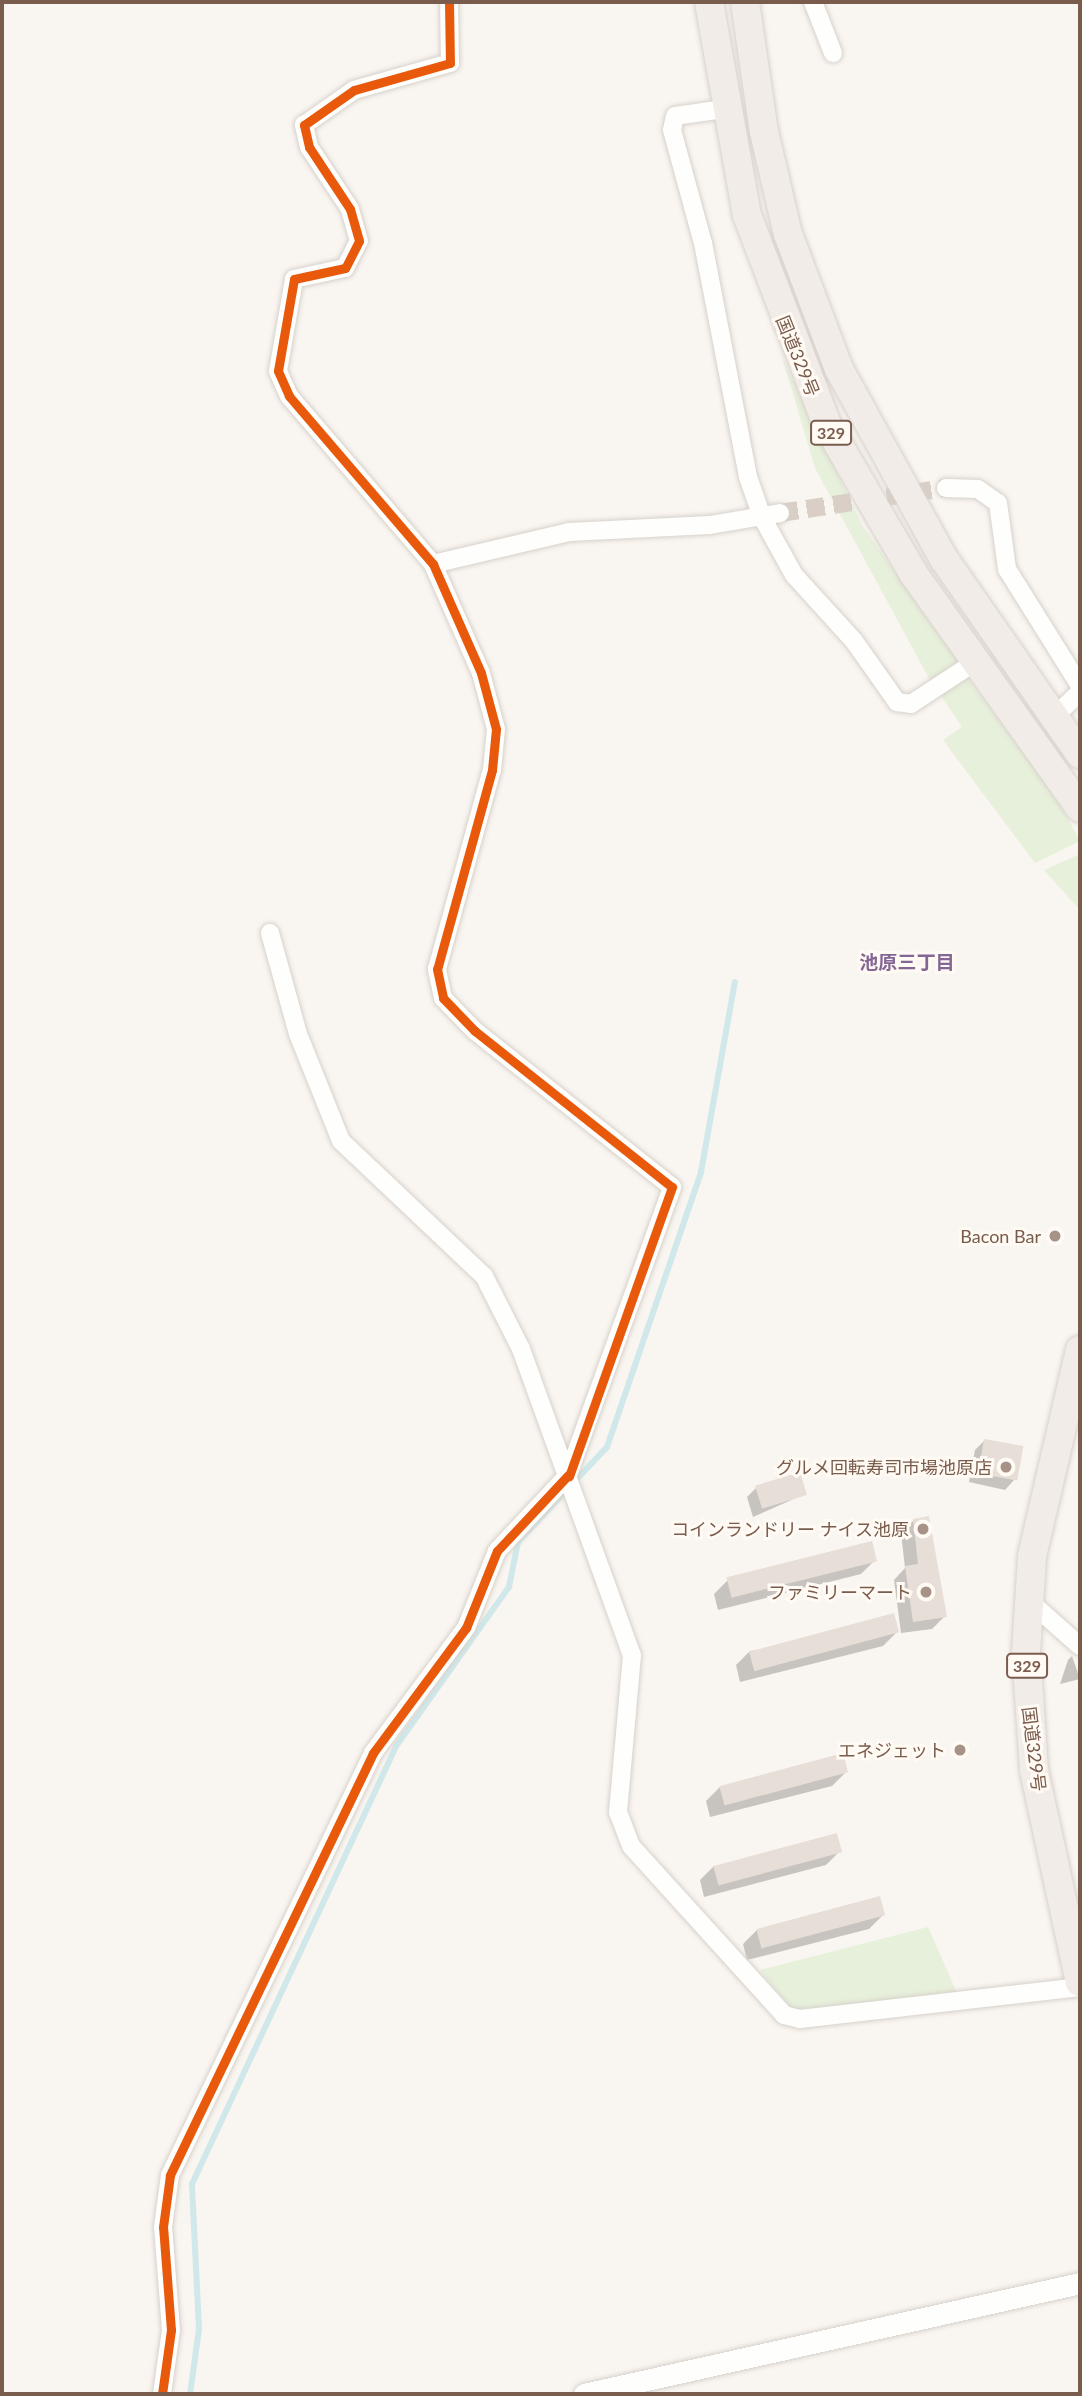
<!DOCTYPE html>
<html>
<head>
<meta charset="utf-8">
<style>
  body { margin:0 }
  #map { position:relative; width:1082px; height:2396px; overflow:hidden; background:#f9f5f0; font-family:Lato,"Noto Sans JP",sans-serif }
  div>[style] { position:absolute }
  .green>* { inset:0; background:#e7f0db }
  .shadow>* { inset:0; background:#0003 }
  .stream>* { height:6px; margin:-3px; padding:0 3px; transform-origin:3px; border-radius:3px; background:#d0e8ea }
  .building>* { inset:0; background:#e6ded7; transform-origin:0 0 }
  .minor-tunnel>* { height:18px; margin-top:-9px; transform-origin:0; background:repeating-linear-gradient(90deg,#d9cfc7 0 18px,transparent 0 27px) }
  .roads { filter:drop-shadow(0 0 2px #d7d1cb) drop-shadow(0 0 2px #d7d1cb) }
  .minor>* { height:18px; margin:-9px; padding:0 9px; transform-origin:9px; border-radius:9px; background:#fefefd }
  .tertiary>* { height:21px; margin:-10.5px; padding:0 10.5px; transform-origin:10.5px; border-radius:10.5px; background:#fefefd }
  .trunk>* { height:28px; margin:-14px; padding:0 14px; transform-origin:14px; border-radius:14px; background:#f2ece8 }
  .cycleway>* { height:9px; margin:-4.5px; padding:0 4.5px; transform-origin:4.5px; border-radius:4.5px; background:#e8590c }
  .dots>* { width:19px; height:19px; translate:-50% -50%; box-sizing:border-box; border:4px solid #fffaf3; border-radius:50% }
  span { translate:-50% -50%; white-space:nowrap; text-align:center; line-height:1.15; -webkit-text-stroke:6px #fffaf3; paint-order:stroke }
  .shield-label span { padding:2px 5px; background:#fffaf3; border:2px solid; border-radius:5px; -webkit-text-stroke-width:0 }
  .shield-label { font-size:16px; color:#7a5c4d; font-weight:700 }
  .street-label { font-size:18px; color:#7a5c4d }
  .poi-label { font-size:18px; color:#7a5c4d }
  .right { translate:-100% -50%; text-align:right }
  .neighbourhood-label { font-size:19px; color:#846695; font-weight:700 }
  .frame { position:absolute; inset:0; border:4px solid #7a5c4d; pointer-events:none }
</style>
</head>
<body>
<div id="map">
  <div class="green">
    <div style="clip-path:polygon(782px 357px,862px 525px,960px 664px,931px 682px,815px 468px)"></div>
    <div style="clip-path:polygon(966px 676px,1051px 789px,1080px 841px,1035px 863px,943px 740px,962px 727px,940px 694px)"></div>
    <div style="clip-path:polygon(1080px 854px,1080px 910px,1044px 870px)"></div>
    <div style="clip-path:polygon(928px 1927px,957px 1993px,803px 2011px,790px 2007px,760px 1970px)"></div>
  </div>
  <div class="shadow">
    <div style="clip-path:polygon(984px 1441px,1014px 1480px,1005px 1490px,969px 1482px,975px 1450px)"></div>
    <div style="clip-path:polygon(756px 1488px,805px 1494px,753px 1517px,747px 1497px)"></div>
    <div style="clip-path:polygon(914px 1520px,945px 1616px,932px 1629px,901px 1633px,894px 1580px,905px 1568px,901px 1533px)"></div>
    <div style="clip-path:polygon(875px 1560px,861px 1574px,718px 1610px,714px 1594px,728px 1580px)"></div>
    <div style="clip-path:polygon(897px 1632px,883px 1646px,740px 1682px,736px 1665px,750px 1651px)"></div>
    <div style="clip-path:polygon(1072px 1656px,1080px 1679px,1060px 1684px,1068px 1660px)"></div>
    <div style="clip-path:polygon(846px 1772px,832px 1786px,710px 1817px,706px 1801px,720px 1787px)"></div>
    <div style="clip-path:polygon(840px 1851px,826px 1865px,704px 1897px,700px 1880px,714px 1866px)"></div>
    <div style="clip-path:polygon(883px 1915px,869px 1929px,747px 1960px,743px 1944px,757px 1930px)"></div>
  </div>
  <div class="stream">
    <div style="left:190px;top:2394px;width:66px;rotate:-82.1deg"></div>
    <div style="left:199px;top:2329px;width:145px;rotate:-92.8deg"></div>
    <div style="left:192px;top:2184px;width:485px;rotate:-65deg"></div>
    <div style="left:397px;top:1745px;width:194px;rotate:-54.7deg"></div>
    <div style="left:509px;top:1587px;width:46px;rotate:-78.7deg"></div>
    <div style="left:518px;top:1542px;width:130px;rotate:-46.9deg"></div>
    <div style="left:607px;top:1447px;width:291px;rotate:-71.1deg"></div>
    <div style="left:701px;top:1172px;width:193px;rotate:-79.9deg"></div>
  </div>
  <div class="building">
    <div style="left:984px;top:1439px;width:40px;height:35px;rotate:10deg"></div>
    <div style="left:800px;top:1472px;width:24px;height:47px;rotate:73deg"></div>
    <div style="clip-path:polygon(929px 1516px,947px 1617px,913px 1622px,905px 1566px,918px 1564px,913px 1519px)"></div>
    <div style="left:872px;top:1541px;width:21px;height:150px;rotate:76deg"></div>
    <div style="left:894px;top:1613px;width:20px;height:150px;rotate:75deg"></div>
    <div style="left:843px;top:1753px;width:20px;height:128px;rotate:75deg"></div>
    <div style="left:837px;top:1833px;width:20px;height:128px;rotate:75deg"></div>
    <div style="left:880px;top:1896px;width:20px;height:128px;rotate:75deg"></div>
  </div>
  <div class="minor-tunnel">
    <div style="left:780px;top:513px;width:168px;rotate:-8.6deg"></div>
  </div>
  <div class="roads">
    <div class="minor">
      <div style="left:813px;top:2px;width:55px;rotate:68.6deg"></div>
      <div style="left:724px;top:109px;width:49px;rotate:171.9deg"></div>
      <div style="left:675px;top:116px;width:14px;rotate:102deg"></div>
      <div style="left:672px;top:130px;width:117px;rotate:74.7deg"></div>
      <div style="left:703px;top:243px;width:238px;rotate:79.1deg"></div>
      <div style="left:748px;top:477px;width:42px;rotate:70.7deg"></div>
      <div style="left:762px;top:517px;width:66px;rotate:61.1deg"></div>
      <div style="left:794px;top:575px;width:89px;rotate:47.7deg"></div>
      <div style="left:854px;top:641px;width:75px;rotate:54.8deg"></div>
      <div style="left:897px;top:702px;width:14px;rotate:8deg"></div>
      <div style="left:911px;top:704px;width:77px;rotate:-33.3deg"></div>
      <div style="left:946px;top:488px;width:32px;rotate:2deg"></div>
      <div style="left:978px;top:489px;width:24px;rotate:35deg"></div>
      <div style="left:998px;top:503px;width:67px;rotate:82.2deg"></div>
      <div style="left:1007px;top:569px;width:138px;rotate:58deg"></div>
      <div style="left:433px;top:564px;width:140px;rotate:-13.2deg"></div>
      <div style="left:569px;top:532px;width:141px;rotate:-2.8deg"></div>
      <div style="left:710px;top:525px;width:71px;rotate:-9.7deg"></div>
      <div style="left:1054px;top:717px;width:36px;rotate:-44deg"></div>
      <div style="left:270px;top:933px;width:105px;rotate:74.5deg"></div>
      <div style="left:298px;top:1034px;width:115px;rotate:68.1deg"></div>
      <div style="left:341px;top:1141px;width:197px;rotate:43.4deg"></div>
      <div style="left:484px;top:1276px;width:82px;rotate:63.1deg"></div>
      <div style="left:521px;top:1349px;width:326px;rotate:70.1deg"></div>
      <div style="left:632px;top:1655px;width:158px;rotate:95.1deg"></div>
      <div style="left:618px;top:1812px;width:36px;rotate:69deg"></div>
      <div style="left:631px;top:1846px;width:228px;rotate:47.8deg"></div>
      <div style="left:784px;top:2015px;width:16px;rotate:14deg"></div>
      <div style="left:800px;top:2019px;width:282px;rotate:-6.5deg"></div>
      <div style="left:1028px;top:1600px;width:69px;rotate:41.5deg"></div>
      <div style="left:162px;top:2394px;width:65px;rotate:-82deg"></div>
      <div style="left:171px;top:2330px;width:103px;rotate:-94.4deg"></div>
      <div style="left:163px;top:2227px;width:52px;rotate:-82.3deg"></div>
      <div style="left:170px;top:2175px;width:468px;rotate:-64.3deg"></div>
      <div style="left:373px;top:1753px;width:156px;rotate:-53.4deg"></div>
      <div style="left:466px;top:1628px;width:83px;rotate:-68.1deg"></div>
      <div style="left:497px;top:1551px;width:104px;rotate:-46.9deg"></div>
      <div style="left:568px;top:1475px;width:306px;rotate:-70.1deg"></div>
      <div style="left:672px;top:1187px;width:251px;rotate:-141.6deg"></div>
      <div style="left:475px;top:1031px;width:46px;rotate:-134.1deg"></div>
      <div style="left:443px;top:998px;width:30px;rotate:-102deg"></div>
      <div style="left:437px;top:969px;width:206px;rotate:-74.6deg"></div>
      <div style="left:492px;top:770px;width:41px;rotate:-84.4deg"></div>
      <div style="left:496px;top:729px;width:58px;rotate:-105deg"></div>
      <div style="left:481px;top:673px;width:119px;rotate:-113.8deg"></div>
      <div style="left:433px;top:564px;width:221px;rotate:-130.6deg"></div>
      <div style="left:289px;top:396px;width:27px;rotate:-114deg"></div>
      <div style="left:278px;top:371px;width:93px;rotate:-80.1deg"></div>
      <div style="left:294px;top:279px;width:52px;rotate:-12.2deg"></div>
      <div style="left:345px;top:268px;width:30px;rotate:-63deg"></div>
      <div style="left:359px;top:241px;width:33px;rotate:-106deg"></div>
      <div style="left:350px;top:209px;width:74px;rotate:-123.5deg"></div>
      <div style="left:309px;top:147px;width:23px;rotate:-103deg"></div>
      <div style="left:304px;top:125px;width:61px;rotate:-35deg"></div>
      <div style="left:354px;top:90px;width:100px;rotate:-15.7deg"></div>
      <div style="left:450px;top:63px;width:61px;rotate:-90.9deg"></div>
    </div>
    <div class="tertiary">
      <div style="left:584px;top:2394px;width:508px;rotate:-12.61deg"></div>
    </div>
    <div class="trunk">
      <div style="left:709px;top:2px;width:216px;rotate:79.9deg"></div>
      <div style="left:747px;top:215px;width:225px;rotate:69.1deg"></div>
      <div style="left:827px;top:425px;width:171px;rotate:59.8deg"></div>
      <div style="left:913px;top:573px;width:288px;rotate:54.6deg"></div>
      <div style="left:745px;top:2px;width:131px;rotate:81.7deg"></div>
      <div style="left:764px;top:132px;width:105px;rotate:76.8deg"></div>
      <div style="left:788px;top:234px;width:144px;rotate:69.3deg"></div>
      <div style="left:839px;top:369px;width:217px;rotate:61.1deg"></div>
      <div style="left:944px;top:559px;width:238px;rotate:55.1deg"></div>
      <div style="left:1080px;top:1350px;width:212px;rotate:103.1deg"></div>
      <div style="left:1032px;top:1557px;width:95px;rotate:93.6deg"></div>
      <div style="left:1026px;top:1652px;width:118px;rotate:86.1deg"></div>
      <div style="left:1034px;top:1770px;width:217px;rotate:77.8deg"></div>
    </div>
  </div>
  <div class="cycleway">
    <div style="left:449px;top:2px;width:61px;rotate:89.1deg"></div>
    <div style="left:450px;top:63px;width:100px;rotate:164.3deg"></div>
    <div style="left:354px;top:90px;width:61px;rotate:145deg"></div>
    <div style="left:304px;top:125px;width:23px;rotate:77deg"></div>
    <div style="left:309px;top:147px;width:74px;rotate:56.5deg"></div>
    <div style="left:350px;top:209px;width:33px;rotate:74deg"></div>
    <div style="left:359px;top:241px;width:30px;rotate:117deg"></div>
    <div style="left:345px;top:268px;width:52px;rotate:167.8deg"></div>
    <div style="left:294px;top:279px;width:93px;rotate:99.9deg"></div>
    <div style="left:278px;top:371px;width:27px;rotate:66deg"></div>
    <div style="left:289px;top:396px;width:221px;rotate:49.4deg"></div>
    <div style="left:433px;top:564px;width:119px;rotate:66.2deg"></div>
    <div style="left:481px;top:673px;width:58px;rotate:75deg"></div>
    <div style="left:496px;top:729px;width:41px;rotate:95.6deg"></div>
    <div style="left:492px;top:770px;width:206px;rotate:105.4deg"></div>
    <div style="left:437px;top:969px;width:30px;rotate:78deg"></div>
    <div style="left:443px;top:998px;width:46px;rotate:45.9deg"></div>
    <div style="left:475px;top:1031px;width:251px;rotate:38.4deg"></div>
    <div style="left:672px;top:1187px;width:307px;rotate:109.6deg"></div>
    <div style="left:162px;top:2394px;width:65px;rotate:-82deg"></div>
    <div style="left:171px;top:2330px;width:103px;rotate:-94.4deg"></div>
    <div style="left:163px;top:2227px;width:52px;rotate:-82.3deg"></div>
    <div style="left:170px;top:2175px;width:468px;rotate:-64.3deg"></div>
    <div style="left:373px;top:1753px;width:156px;rotate:-53.4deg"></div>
    <div style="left:466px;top:1628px;width:83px;rotate:-68.1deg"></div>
    <div style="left:497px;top:1551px;width:104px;rotate:-46.9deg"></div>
  </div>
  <div class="dots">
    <div style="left:1055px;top:1236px;background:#a69286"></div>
    <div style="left:1006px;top:1467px;background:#a69286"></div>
    <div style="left:923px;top:1529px;background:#a69286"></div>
    <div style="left:926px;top:1592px;background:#a69286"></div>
    <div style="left:960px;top:1750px;background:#a69286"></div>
  </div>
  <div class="shield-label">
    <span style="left:831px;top:433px">329</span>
    <span style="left:1027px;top:1666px">329</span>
  </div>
  <div class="street-label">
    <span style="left:798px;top:356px;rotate:68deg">国道329号</span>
    <span style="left:1034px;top:1749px;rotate:83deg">国道329号</span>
  </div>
  <div class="poi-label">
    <span class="right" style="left:1041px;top:1236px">Bacon Bar</span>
    <span class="right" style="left:992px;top:1467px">グルメ回転寿司市場池原店</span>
    <span class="right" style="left:909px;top:1529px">コインランドリー ナイス池原</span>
    <span class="right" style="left:912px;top:1592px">ファミリーマート</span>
    <span class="right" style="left:946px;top:1750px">エネジェット</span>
  </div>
  <div class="neighbourhood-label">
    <span style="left:907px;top:962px">池原三丁目</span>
  </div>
  <div class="frame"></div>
</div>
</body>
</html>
